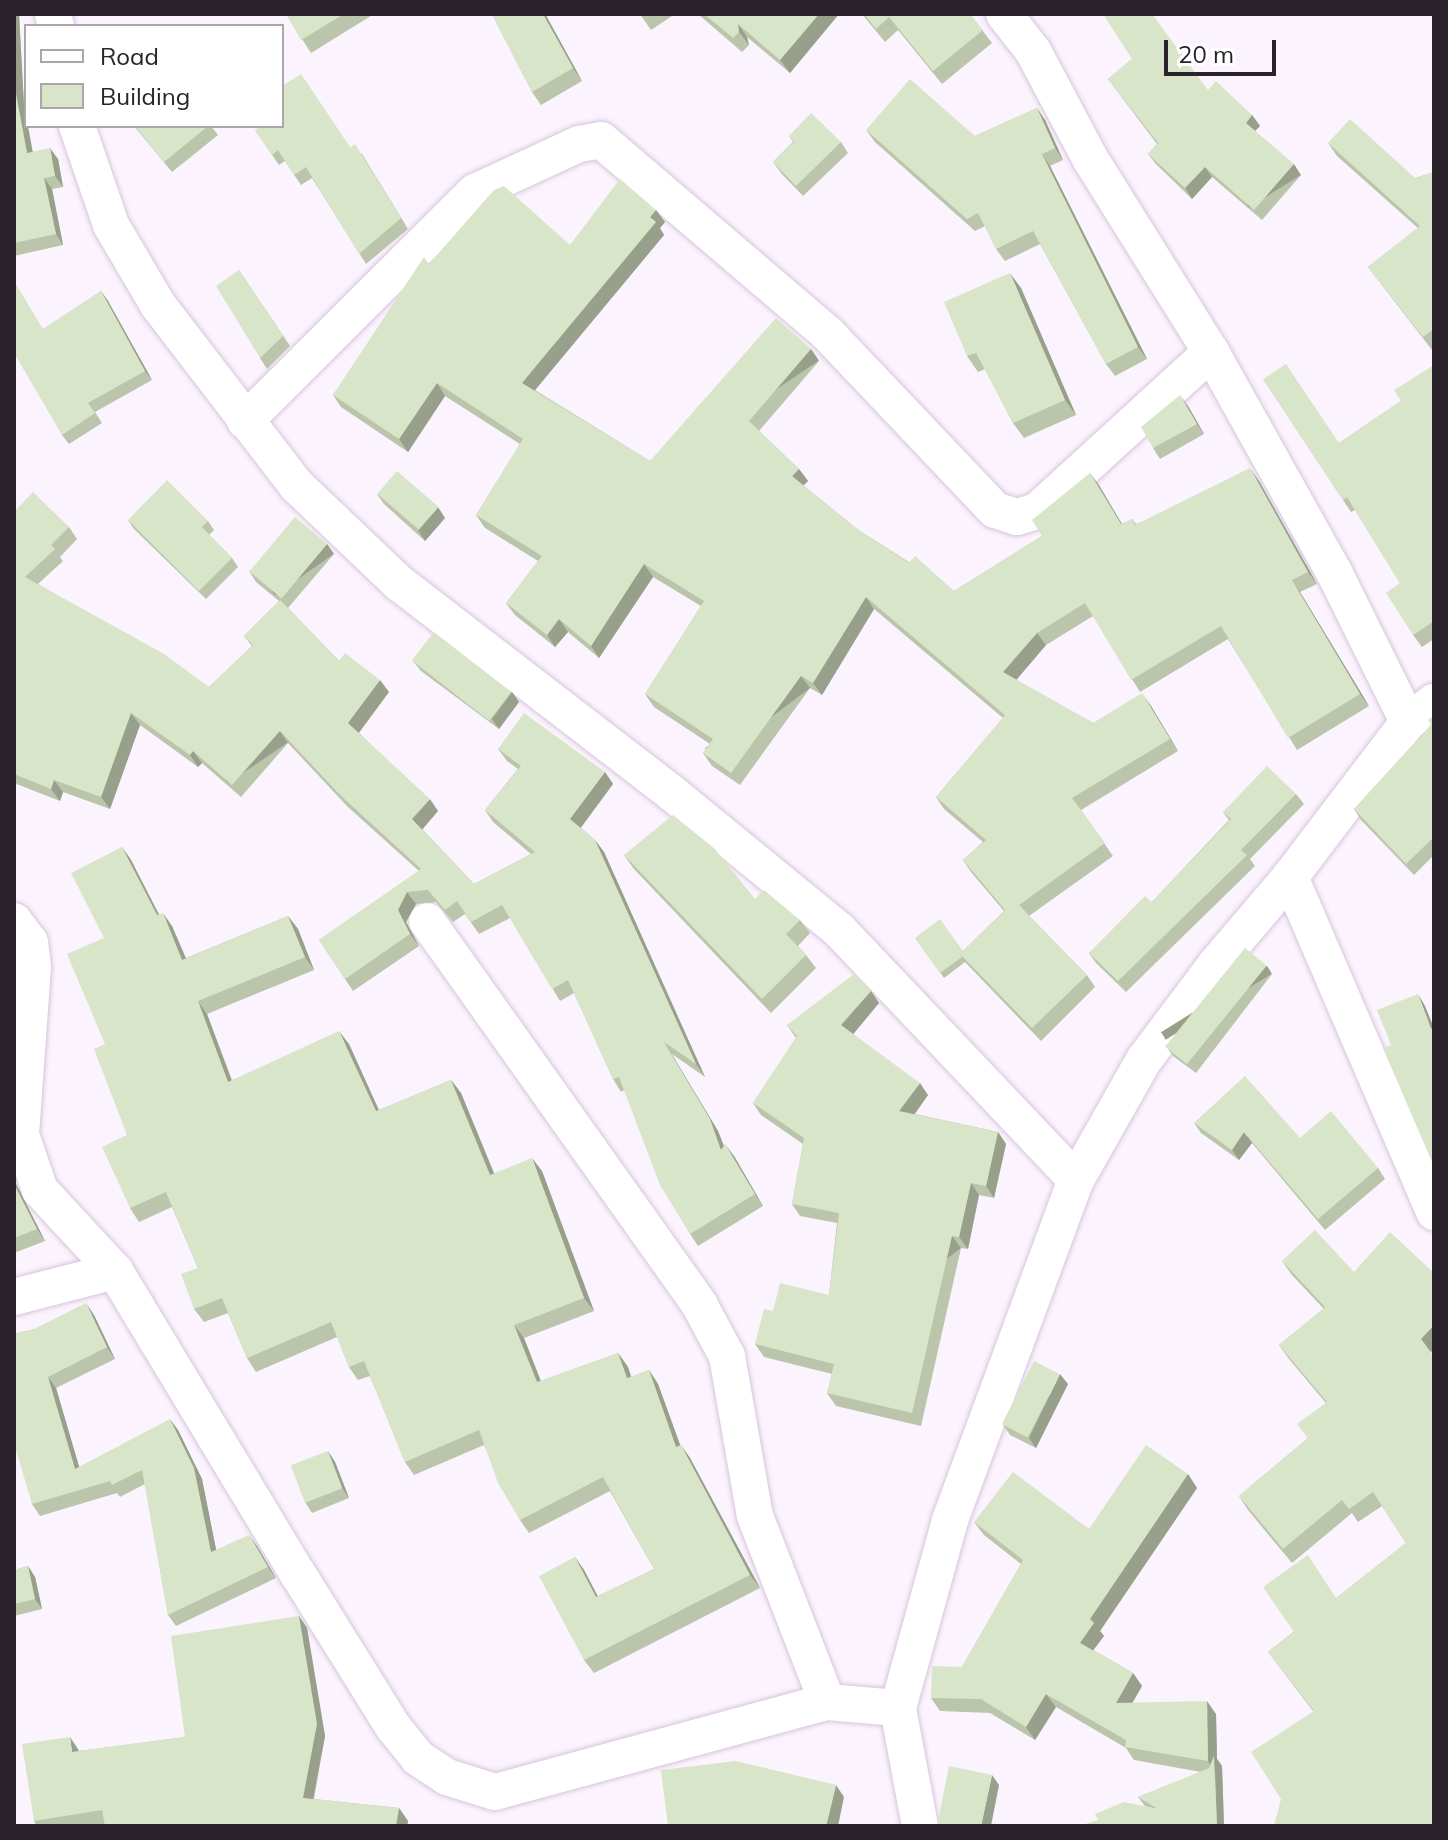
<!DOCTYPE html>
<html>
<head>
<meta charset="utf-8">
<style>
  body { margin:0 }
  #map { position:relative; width:1448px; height:1840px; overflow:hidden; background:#fbf3fd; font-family:Mulish,sans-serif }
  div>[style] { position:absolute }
  .roads { filter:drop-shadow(0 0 2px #d8c4dd) drop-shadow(0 0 2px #d8c4dd) }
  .street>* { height:36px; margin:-18px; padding:0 18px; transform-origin:18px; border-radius:18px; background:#fff }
  .wall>* { inset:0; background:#bbc5ac }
  .shaded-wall>* { inset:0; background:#98a08c; transform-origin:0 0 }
  .building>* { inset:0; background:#d9e5c8; transform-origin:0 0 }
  span { translate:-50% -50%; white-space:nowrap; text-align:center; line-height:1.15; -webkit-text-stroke:8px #fff; paint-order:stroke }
  .frame { position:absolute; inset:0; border:16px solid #2a232c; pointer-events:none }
  .legend { position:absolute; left:24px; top:24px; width:260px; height:104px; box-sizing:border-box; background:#fff; border:2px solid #aaa7ab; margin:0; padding:10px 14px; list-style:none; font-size:24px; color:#2a232c }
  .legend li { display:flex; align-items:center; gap:16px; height:40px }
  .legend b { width:40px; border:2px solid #aaa7ab }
  .scale { position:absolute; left:1164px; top:40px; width:112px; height:36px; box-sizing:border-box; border:4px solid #2a232c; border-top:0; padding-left:10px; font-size:24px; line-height:28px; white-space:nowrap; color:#2a232c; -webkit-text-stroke:6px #fff; paint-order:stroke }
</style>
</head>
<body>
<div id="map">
  <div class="roads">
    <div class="street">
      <div style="left:53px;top:14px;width:12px;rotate:76deg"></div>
      <div style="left:1004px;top:14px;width:47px;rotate:51.9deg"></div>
      <div style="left:1033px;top:51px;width:123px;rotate:62deg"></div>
      <div style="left:1091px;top:160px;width:226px;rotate:58deg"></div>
      <div style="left:1211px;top:352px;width:252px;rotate:60.8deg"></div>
      <div style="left:1334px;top:572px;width:167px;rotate:63.7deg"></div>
      <div style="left:77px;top:126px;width:105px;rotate:71deg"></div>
      <div style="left:111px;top:225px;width:93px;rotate:59.6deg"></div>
      <div style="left:158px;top:305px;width:228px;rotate:52.5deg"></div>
      <div style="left:297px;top:486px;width:141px;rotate:43.6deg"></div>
      <div style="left:399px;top:583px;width:346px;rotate:37.6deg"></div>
      <div style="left:673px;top:794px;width:215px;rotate:39.3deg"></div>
      <div style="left:839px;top:930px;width:344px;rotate:46.5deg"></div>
      <div style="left:245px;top:421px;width:325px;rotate:-44.9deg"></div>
      <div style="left:475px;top:192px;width:115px;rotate:-24.8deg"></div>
      <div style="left:579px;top:144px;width:22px;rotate:-10deg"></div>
      <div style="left:601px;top:140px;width:297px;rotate:40.5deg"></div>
      <div style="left:827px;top:333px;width:244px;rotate:46.5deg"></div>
      <div style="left:995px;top:510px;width:23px;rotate:18deg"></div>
      <div style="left:1017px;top:517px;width:21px;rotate:-17deg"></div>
      <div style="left:1037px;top:511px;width:236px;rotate:-42.4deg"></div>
      <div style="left:1290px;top:877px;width:365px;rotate:66.7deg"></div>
      <div style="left:14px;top:921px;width:26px;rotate:53deg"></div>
      <div style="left:30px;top:942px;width:25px;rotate:83deg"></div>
      <div style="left:33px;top:967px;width:168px;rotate:94.1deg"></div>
      <div style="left:21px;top:1135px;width:58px;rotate:70.9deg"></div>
      <div style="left:40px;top:1190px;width:110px;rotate:47.2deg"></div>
      <div style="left:115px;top:1271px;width:354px;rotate:58.9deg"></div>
      <div style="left:298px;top:1574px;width:181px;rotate:58.1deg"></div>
      <div style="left:394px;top:1728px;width:38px;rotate:51deg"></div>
      <div style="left:418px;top:1758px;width:35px;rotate:33deg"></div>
      <div style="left:447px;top:1777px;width:50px;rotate:17.4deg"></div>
      <div style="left:495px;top:1792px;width:344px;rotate:-15.2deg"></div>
      <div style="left:827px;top:1702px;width:71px;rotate:4.8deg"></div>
      <div style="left:427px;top:921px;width:470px;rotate:54.6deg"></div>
      <div style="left:699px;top:1304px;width:59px;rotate:61.7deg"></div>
      <div style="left:727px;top:1356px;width:162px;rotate:80.1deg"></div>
      <div style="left:755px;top:1516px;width:199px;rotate:68.8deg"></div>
      <div style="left:14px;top:1297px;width:104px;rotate:-14.4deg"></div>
      <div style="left:920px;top:1826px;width:120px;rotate:-100.6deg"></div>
      <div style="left:898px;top:1708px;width:195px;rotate:-74.5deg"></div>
      <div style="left:950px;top:1520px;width:363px;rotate:-69.7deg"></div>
      <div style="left:1076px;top:1180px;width:138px;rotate:-60.5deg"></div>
      <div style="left:1144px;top:1060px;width:120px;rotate:-53.1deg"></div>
      <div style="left:1216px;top:964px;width:114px;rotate:-49.6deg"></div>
      <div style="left:1290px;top:877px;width:195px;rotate:-52.7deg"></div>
      <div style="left:1408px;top:722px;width:33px;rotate:-38deg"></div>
    </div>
  </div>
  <div class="wall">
    <div style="clip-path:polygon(14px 14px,19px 14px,24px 105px,26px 126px,32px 152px,58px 159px,63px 187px,52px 189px,63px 245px,14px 256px)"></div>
    <div style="clip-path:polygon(286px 14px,374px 14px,311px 53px)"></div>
    <div style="clip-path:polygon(492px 14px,548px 14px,546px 15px,582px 81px,541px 105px,532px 92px)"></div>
    <div style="clip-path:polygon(640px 14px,675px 14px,651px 30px)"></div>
    <div style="clip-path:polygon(698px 14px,839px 14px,790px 73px,747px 37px,749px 45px,742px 52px)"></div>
    <div style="clip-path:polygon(862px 14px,970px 14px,992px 43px,942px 84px,898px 30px,885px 42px)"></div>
    <div style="clip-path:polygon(1132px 59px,1208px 90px,1252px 115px,1260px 126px,1255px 131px,1301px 175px,1262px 220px,1212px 177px,1192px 199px,1156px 164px,1148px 154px,1157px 144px,1108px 79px)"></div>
    <div style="clip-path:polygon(1037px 108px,1045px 120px,1063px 160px,1050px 166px,1147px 359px,1115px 376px,1106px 364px,1040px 244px,1005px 261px,996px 249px,985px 226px,975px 231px,875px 142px,866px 130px,975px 136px)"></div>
    <div style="clip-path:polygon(134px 126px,211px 126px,218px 135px,172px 172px)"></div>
    <div style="clip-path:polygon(255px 130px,350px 147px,362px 154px,408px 229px,366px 264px,312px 178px,301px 185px,285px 161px,279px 165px)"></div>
    <div style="clip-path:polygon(789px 136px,841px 142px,848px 153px,803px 196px,781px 173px,773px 162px,793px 142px)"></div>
    <div style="clip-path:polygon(1328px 143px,1415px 178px,1434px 172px,1434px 348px,1432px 350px,1368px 267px,1418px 228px,1337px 156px)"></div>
    <div style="clip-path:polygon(656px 210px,665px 222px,660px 228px,664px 235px,535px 390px,650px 461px,811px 349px,819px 361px,759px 431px,799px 469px,808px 481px,803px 485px,857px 529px,954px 591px,1042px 536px,1090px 473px,1122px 524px,1132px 519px,1136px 524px,1259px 481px,1317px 584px,1300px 592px,1369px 706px,1297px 750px,1228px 639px,1140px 692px,1093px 616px,1046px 645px,1016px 680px,1093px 723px,1151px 706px,1178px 751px,1081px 810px,1113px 856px,1029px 916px,1087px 975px,1095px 987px,1041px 1041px,965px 962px,944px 978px,915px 938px,963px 951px,1004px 911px,971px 872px,963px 860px,983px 842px,944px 809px,936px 797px,1003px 718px,874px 609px,822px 695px,810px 688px,740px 785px,712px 766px,703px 753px,710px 744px,654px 707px,645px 694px,701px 606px,653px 577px,599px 658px,568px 632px,555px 647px,515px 615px,506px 603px,538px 561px,485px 528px,476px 515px,520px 444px,445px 396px,408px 452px,341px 407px,333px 395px,429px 263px,570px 245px)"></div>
    <div style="clip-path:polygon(239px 270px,290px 346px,267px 369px,260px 358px)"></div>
    <div style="clip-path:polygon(1021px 288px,1076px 415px,1024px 438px,1013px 423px,985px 369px,978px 372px,967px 356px)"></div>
    <div style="clip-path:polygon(101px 291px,108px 301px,152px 380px,95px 412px,102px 423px,69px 444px,62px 435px,44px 329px)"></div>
    <div style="clip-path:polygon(1434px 365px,1434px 639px,1422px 647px,1413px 635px,1400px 583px,1355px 510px,1351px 512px,1263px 379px,1339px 443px,1401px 401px)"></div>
    <div style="clip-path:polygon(1188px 406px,1204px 434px,1160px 459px,1153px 448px)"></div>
    <div style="clip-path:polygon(377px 494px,445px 518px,425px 541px,384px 504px)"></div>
    <div style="clip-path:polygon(14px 512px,69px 527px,77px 539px,60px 557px,63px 561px,38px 584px,209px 687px,252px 646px,244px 636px,279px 601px,256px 582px,249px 571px,327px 544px,334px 554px,288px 608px,339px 661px,389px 692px,359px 733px,438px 811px,422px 829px,474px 884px,531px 854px,493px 822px,485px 810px,518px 769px,507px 761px,498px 749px,605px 772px,613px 784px,581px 828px,595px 840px,604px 852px,705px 1077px,672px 1054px,718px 1131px,724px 1146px,734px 1156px,763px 1206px,698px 1246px,690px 1234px,624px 1090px,621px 1092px,613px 1079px,574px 993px,560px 1001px,510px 918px,479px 934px,465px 914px,453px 922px,436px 902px,416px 904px,406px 922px,419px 946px,353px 991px,319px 940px,419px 871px,348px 807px,288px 743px,241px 797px,202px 763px,198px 767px,140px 725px,110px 809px,63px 792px,60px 801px,14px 783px)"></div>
    <div style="clip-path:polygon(128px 520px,208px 521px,214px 530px,209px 535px,232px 558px,238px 567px,206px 599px,134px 529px)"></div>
    <div style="clip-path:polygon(413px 661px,512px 692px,519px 702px,499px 729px,421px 671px)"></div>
    <div style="clip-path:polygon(1434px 715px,1434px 855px,1414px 875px,1361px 820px,1354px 809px,1431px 725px)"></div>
    <div style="clip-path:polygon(1296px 794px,1304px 804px,1250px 859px,1255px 866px,1126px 992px,1096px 963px,1089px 953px,1152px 902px,1229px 820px,1223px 812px)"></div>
    <div style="clip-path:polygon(122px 847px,131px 860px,159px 914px,172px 926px,186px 958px,288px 916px,298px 929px,314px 970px,207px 1014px,232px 1080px,349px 1044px,379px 1110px,451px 1080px,461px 1093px,494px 1173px,542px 1171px,594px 1311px,524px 1338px,541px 1381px,618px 1353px,628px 1367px,631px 1377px,649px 1370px,658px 1384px,680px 1445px,690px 1458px,760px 1588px,594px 1673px,584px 1660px,575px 1557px,584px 1570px,598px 1596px,654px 1569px,610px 1491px,529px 1533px,520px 1520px,484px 1445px,414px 1475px,405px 1462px,370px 1376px,358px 1380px,349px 1367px,337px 1337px,256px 1372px,247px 1358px,228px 1313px,204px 1322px,194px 1309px,198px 1268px,172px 1207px,139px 1222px,130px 1208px,127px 1135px,105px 1044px,104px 938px)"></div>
    <div style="clip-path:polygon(624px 855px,755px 899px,800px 920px,810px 933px,798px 946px,806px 955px,816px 968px,771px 1013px,634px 869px)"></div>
    <div style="clip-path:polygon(1267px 966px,1272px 974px,1196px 1073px,1173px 1056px,1168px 1049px)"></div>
    <div style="clip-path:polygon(871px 991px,879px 1003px,853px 1034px,928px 1095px,915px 1114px,998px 1132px,1006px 1144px,994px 1198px,979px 1195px,968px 1249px,961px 1248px,921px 1426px,836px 1406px,827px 1393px,832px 1374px,764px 1357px,755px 1344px,773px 1311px,829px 1295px,837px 1223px,800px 1216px,792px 1204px,803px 1144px,761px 1115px,753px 1103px,796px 1038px,787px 1025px)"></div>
    <div style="clip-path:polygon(1194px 1123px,1378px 1168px,1385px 1179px,1325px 1230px,1252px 1143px,1239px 1160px,1201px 1133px)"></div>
    <div style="clip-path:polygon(14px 1180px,45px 1241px,14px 1253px)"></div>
    <div style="clip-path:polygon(1282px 1261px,1354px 1272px,1434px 1273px,1434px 1348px,1431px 1352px,1434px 1826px,1313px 1711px,1268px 1652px,1406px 1543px,1382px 1506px,1358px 1522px,1352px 1513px,1292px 1563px,1248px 1510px,1239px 1496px,1307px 1439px,1326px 1403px,1289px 1359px,1279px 1345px,1324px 1309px,1292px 1275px)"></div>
    <div style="clip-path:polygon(94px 1315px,115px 1359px,56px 1388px,79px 1467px,178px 1430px,202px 1479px,216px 1550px,257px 1546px,276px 1578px,176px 1626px,168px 1615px,145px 1484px,120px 1497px,117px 1493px,40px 1516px,32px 1504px,14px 1334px)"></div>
    <div style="clip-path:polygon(1068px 1384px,1036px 1448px,1010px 1435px,1003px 1425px)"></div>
    <div style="clip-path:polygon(328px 1451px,335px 1462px,349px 1498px,312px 1513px,305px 1502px)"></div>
    <div style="clip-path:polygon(1188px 1474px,1197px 1488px,1100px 1631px,1104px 1636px,1093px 1650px,1133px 1673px,1142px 1686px,1132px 1703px,1216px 1714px,1217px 1759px,1222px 1766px,1224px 1826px,1145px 1806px,1138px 1797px,1201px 1772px,1134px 1760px,1126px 1748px,1056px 1707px,1035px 1740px,990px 1713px,940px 1711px,931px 1698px,962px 1667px,1021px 1564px,984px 1535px,974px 1522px,1089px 1529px)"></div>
    <div style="clip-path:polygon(28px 1566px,35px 1577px,42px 1609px,14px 1616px,14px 1570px)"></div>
    <div style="clip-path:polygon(299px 1616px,307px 1628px,325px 1736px,314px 1799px,399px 1808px,408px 1821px,407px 1826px,105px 1826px,104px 1824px,90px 1826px,37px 1826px,34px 1821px,78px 1749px,79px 1751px,185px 1737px)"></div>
  </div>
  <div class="shaded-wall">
    <div style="clip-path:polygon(14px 14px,19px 14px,24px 105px,26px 126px,28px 126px,35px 164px,27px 153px,16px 94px,14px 54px)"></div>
    <div style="clip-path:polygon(543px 14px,545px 14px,582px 81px,573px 68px)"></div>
    <div style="clip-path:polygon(819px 14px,839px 14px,790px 73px,780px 60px)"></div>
    <div style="clip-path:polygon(738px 24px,747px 37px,749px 45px,739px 32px)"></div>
    <div style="clip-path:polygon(1037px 108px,1045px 120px,1063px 160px,1055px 148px)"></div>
    <div style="clip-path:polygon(1252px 115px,1260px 126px,1253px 133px,1246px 123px)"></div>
    <div style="clip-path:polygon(50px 148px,58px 159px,63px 187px,55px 176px)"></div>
    <div style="clip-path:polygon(1042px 154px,1050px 166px,1147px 359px,1138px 347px)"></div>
    <div style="left:1294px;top:164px;width:13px;height:61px;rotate:58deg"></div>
    <div style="clip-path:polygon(1205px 167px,1212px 177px,1192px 199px,1185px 188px)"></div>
    <div style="clip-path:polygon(44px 178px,52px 189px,63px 245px,56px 234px)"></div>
    <div style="clip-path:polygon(656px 210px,665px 222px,660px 228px,664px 235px,531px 395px,522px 383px)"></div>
    <div style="clip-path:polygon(1010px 273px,1021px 288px,1076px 415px,1065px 400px)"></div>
    <div style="clip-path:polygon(101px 291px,108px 301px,152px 380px,145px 371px)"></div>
    <div style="left:811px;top:349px;width:14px;height:95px;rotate:56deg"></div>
    <div style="clip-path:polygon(437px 383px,445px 396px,408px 452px,399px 439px)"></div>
    <div style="clip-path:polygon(1180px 395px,1188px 406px,1204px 434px,1197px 424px)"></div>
    <div style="clip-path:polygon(1250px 468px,1259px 481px,1317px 584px,1308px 572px)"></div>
    <div style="clip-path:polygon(799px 469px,808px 481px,801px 488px,792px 476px)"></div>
    <div style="clip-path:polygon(1090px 473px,1099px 485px,1129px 536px,1121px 524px)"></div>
    <div style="clip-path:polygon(438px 507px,445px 518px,425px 541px,418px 530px)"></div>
    <div style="left:327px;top:544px;width:12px;height:72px;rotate:55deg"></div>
    <div style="clip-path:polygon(644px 564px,653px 577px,599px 658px,591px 646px)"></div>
    <div style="clip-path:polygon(1292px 580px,1300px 592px,1369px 706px,1360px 694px)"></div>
    <div style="clip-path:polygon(866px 597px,874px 609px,822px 695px,813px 683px)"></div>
    <div style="clip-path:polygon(559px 619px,568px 632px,555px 647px,547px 635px)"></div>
    <div style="clip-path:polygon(1037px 633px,1046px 645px,1012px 685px,1003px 672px)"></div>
    <div style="left:801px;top:676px;width:15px;height:120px;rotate:53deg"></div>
    <div style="clip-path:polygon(380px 680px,389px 692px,357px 735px,348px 723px)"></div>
    <div style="clip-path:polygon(512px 692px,519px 702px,499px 729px,492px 719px)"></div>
    <div style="clip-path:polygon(1142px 693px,1151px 706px,1178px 751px,1170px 739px)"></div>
    <div style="clip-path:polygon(131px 713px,140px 725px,110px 809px,101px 797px)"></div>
    <div style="left:280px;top:731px;width:14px;height:72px;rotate:56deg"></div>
    <div style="clip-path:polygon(193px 751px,202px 763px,198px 767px,190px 755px)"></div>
    <div style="clip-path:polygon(605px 772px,613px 784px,578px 831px,570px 819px)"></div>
    <div style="clip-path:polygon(54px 780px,63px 792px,60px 801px,51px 789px)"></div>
    <div style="clip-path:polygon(430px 799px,438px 811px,421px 831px,412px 819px)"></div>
    <div style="clip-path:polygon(595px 840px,604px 852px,705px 1077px,696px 1064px)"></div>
    <div style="clip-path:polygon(122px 847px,131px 860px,166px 929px,157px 915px)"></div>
    <div style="clip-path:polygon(407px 892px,416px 904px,406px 922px,419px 946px,410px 934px,398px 910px)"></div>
    <div style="clip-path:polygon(163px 913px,172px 926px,192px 973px,182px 960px)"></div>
    <div style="clip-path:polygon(288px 916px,298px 929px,314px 970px,305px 957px)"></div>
    <div style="left:1267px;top:966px;width:9px;height:125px;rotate:58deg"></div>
    <div style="clip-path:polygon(871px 991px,879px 1003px,850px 1038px,841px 1025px)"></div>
    <div style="clip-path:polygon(1418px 994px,1425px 1006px,1434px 1028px,1431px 1029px)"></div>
    <div style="clip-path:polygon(198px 1001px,207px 1014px,237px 1095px,228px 1082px)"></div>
    <div style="clip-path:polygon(339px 1031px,349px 1044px,385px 1124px,376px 1111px)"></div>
    <div style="clip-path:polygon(664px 1042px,718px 1131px,730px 1162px,721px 1150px)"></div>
    <div style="clip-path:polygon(451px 1080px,461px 1093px,500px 1188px,490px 1175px)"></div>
    <div style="clip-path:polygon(920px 1083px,928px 1095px,908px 1123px,899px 1111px)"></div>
    <div style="clip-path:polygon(998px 1132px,1006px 1144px,994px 1198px,986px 1186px)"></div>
    <div style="clip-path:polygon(1244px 1132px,1252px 1143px,1239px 1160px,1232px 1150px)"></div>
    <div style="clip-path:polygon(725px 1144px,734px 1156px,763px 1206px,755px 1194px)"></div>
    <div style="clip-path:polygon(532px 1158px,542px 1171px,594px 1311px,584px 1298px)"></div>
    <div style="clip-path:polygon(14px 1180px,45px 1241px,37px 1229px,14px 1184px)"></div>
    <div style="clip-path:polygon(971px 1183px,979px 1195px,968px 1249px,959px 1237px)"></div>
    <div style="left:952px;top:1236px;width:15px;height:181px;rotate:53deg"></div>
    <div style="clip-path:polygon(86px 1303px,94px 1315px,115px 1359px,107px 1347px)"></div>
    <div style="clip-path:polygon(514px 1325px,524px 1338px,546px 1395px,537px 1382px)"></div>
    <div style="clip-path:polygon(1434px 1325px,1434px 1348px,1431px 1352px,1421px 1339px)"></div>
    <div style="clip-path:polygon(618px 1353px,628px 1367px,636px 1392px,627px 1378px)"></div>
    <div style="clip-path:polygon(649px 1370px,658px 1384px,686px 1461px,676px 1447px)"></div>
    <div style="clip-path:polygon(1060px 1374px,1068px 1384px,1036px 1448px,1029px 1438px)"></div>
    <div style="clip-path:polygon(48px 1377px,56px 1388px,83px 1480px,75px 1469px)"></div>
    <div style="clip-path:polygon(170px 1419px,178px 1430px,202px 1479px,219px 1564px,211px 1552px)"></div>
    <div style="clip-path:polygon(681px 1445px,690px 1458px,760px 1588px,750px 1575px)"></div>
    <div style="clip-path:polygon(328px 1451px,335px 1462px,349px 1498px,342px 1488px)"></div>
    <div style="clip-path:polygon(1188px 1474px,1197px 1488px,1100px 1631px,1104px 1636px,1089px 1656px,1080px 1643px,1090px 1619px)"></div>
    <div style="clip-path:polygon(249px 1535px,257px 1546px,276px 1578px,268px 1567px)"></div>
    <div style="clip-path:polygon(575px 1557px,584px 1570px,605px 1611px,596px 1597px)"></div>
    <div style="clip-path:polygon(28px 1566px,35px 1577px,42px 1609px,35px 1599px)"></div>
    <div style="clip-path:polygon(299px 1616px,307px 1628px,325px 1736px,311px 1810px,303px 1798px)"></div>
    <div style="clip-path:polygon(1133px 1673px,1142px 1686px,1125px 1716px,1116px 1703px)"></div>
    <div style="clip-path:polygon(1046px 1694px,1056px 1707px,1035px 1740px,1026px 1727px)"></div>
    <div style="clip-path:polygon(1207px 1701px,1216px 1714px,1217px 1759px,1222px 1766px,1224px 1826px,1217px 1826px,1215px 1771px,1208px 1761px)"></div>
    <div style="clip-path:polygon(70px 1737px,78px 1749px,81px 1764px,72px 1752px)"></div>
    <div style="clip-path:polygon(992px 1775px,999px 1785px,991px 1826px,981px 1826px)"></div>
    <div style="clip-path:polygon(836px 1785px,844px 1797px,838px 1826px,826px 1826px)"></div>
    <div style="clip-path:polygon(399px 1808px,408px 1821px,407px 1826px,396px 1826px)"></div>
  </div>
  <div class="building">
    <div style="clip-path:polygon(286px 14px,344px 14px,301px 40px)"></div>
    <div style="clip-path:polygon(492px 14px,543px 14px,573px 68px,532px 92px)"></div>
    <div style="clip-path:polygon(704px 14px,819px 14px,780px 60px,738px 24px,739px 32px,733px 38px)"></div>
    <div style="clip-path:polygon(864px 14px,970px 14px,983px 30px,933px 71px,889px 17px,876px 29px)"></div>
    <div style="clip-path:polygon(1103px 14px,1152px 14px,1208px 90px,1216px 81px,1252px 115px,1246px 123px,1294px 164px,1254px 210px,1205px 167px,1185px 188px,1148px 154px,1158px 143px,1108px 79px,1132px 59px)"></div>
    <div style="clip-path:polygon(14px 54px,16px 94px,27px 153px,50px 148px,55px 176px,44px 178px,56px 234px,14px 243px)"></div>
    <div style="clip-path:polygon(301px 74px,350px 147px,355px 144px,401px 218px,359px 254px,306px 167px,294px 175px,278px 150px,272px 155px,255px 130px,262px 126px,282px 126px,282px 86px)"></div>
    <div style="clip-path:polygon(910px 79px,975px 136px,1037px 108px,1055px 148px,1042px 154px,1138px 347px,1106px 364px,1033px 231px,996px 249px,978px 213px,967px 219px,866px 130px)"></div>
    <div style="clip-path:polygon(811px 113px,841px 142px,796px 186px,773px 162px,794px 142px,789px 136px)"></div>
    <div style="clip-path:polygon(1350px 119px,1415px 178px,1434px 172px,1434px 329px,1423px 337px,1368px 267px,1420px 226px,1328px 143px)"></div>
    <div style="clip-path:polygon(135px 126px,208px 126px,164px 162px)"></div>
    <div style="clip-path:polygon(620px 179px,656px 210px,650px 217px,656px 222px,522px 383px,650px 461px,776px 318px,811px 349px,749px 421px,799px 469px,792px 476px,857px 529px,909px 563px,915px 556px,954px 591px,1042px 536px,1032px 520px,1090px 473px,1121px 524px,1132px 519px,1135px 525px,1250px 468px,1308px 572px,1292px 580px,1360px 694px,1288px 738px,1221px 626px,1131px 680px,1085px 603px,1037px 633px,1003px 672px,1093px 723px,1142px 693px,1170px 739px,1072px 798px,1105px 843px,1019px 905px,1087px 975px,1032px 1028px,960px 954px,1005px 910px,963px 860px,986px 840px,936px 797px,1005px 715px,866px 597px,813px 683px,801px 676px,731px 773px,703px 753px,713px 739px,645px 694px,704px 601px,644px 564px,591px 646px,559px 619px,547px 635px,506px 603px,542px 556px,476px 515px,523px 439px,437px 383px,399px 439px,333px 395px,424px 257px,429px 264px,494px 190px,504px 186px,570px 245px)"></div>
    <div style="clip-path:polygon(239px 270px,283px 336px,260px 358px,216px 286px)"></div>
    <div style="clip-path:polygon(1010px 273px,1065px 400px,1013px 423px,976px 353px,967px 356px,944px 302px)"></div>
    <div style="clip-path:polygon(14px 281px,43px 329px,101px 291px,145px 371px,88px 403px,95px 413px,62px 435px,14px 353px)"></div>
    <div style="clip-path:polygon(1286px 364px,1339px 443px,1401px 401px,1394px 390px,1434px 365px,1434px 621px,1413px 635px,1386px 593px,1400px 583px,1347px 497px,1343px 500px,1263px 379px)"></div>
    <div style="clip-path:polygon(1180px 395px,1197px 424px,1153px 448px,1141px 427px)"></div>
    <div style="left:397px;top:471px;width:55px;height:30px;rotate:41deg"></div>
    <div style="clip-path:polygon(167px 480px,208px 521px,202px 527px,232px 558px,199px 591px,128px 520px)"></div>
    <div style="clip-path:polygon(33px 492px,69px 527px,51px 545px,55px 549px,25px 577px,164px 654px,209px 687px,253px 645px,244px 636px,280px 600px,339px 661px,345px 653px,380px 680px,348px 723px,430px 799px,412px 819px,474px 884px,535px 852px,485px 810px,521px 766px,498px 749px,524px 713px,605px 772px,570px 819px,595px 840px,696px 1064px,664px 1042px,710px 1119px,721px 1150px,725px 1144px,755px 1194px,690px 1234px,660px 1185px,619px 1077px,613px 1079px,568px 980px,552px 989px,502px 905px,471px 922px,457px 901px,445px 910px,428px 890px,407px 892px,398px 910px,410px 934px,345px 979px,319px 940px,421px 869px,340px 795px,280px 731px,232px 785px,193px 751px,190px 755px,131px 713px,101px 797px,54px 780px,51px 789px,14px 774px,14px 512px)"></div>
    <div style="left:295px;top:517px;width:42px;height:71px;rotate:40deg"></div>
    <div style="left:434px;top:632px;width:98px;height:36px;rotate:38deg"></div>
    <div style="clip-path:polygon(1434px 715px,1434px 837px,1406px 864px,1354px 809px,1431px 725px,1428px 720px)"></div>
    <div style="clip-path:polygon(1267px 766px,1296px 794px,1241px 850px,1247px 855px,1118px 981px,1089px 953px,1145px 896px,1152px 902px,1231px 819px,1223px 812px)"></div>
    <div style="clip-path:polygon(673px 815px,715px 849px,755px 899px,764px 890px,800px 920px,786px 934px,806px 955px,762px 999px,624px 855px)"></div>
    <div style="clip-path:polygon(122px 847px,157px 915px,163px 913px,182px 960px,288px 916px,305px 957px,198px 1001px,228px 1082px,339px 1031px,376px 1111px,451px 1080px,490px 1175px,532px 1158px,584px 1298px,514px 1325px,537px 1382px,618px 1353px,627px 1378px,649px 1370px,676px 1447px,681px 1445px,750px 1575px,584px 1660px,539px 1576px,575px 1557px,596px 1597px,654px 1569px,603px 1477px,520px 1520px,498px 1483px,479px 1430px,405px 1462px,364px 1361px,349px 1367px,331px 1322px,247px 1358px,222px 1298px,194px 1309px,181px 1274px,198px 1268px,166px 1192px,130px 1208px,102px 1147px,127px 1135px,94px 1049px,105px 1044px,67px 954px,104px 938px,71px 873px)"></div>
    <div style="clip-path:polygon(940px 919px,963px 951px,960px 954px,962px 957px,940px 973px,915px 938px)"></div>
    <div style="left:1245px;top:948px;width:28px;height:127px;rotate:39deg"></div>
    <div style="clip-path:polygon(854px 974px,871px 991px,841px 1025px,920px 1083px,899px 1111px,998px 1132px,986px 1186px,971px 1183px,959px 1237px,952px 1236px,912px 1413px,827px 1393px,834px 1364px,755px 1344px,764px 1309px,773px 1311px,780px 1283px,829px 1295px,839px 1213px,792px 1204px,804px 1138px,753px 1103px,797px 1036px,787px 1025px)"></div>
    <div style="clip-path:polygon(1418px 994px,1431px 1029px,1434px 1028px,1434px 1166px,1383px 1048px,1391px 1045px,1377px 1010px)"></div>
    <div style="clip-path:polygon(1245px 1076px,1300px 1138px,1331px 1111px,1378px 1168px,1318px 1219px,1244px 1132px,1232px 1150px,1194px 1123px)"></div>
    <div style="clip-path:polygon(14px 1184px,37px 1229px,14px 1238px)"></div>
    <div style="clip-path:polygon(1315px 1230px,1354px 1272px,1390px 1232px,1434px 1273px,1434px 1325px,1421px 1339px,1434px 1357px,1434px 1826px,1274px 1826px,1281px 1799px,1251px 1752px,1314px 1711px,1268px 1652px,1294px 1632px,1263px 1587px,1308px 1555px,1336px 1598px,1406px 1543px,1373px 1492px,1349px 1509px,1342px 1500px,1283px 1549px,1239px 1496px,1308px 1438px,1297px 1424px,1327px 1402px,1279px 1345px,1325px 1307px,1282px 1261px)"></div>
    <div style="clip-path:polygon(86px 1303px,107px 1347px,48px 1377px,75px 1469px,170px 1419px,194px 1468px,211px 1552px,249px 1535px,268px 1567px,168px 1615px,142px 1470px,112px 1485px,110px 1481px,32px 1504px,14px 1443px,14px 1334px,32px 1330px)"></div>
    <div style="left:1034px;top:1361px;width:29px;height:71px;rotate:27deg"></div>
    <div style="clip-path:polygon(1146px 1445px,1188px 1474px,1090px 1619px,1094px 1623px,1080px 1643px,1133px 1673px,1116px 1703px,1207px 1701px,1208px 1761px,1125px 1747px,1126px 1740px,1046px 1694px,1026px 1727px,981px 1699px,931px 1698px,932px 1666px,962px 1667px,1023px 1560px,974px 1522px,1013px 1472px,1089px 1529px)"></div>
    <div style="left:328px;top:1451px;width:40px;height:40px;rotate:69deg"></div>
    <div style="clip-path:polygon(28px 1566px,35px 1599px,14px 1604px,14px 1570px)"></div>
    <div style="clip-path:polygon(299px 1616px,317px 1724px,303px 1798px,399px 1808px,396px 1826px,105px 1826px,102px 1810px,34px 1821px,22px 1744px,70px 1737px,72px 1752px,185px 1737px,171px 1636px)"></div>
    <div style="clip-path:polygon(1214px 1756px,1217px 1826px,1079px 1826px,1098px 1820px,1095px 1814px,1124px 1802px,1158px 1809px,1138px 1797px,1209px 1768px)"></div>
    <div style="clip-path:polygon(736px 1761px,836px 1785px,826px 1826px,668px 1826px,661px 1770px)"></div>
    <div style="clip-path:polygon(949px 1766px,992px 1775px,981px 1826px,937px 1826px)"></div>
  </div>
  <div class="frame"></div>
  <ul class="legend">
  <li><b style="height:10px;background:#fff"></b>Road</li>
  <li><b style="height:22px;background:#d9e5c8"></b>Building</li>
  </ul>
  <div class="scale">20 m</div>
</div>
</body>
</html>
